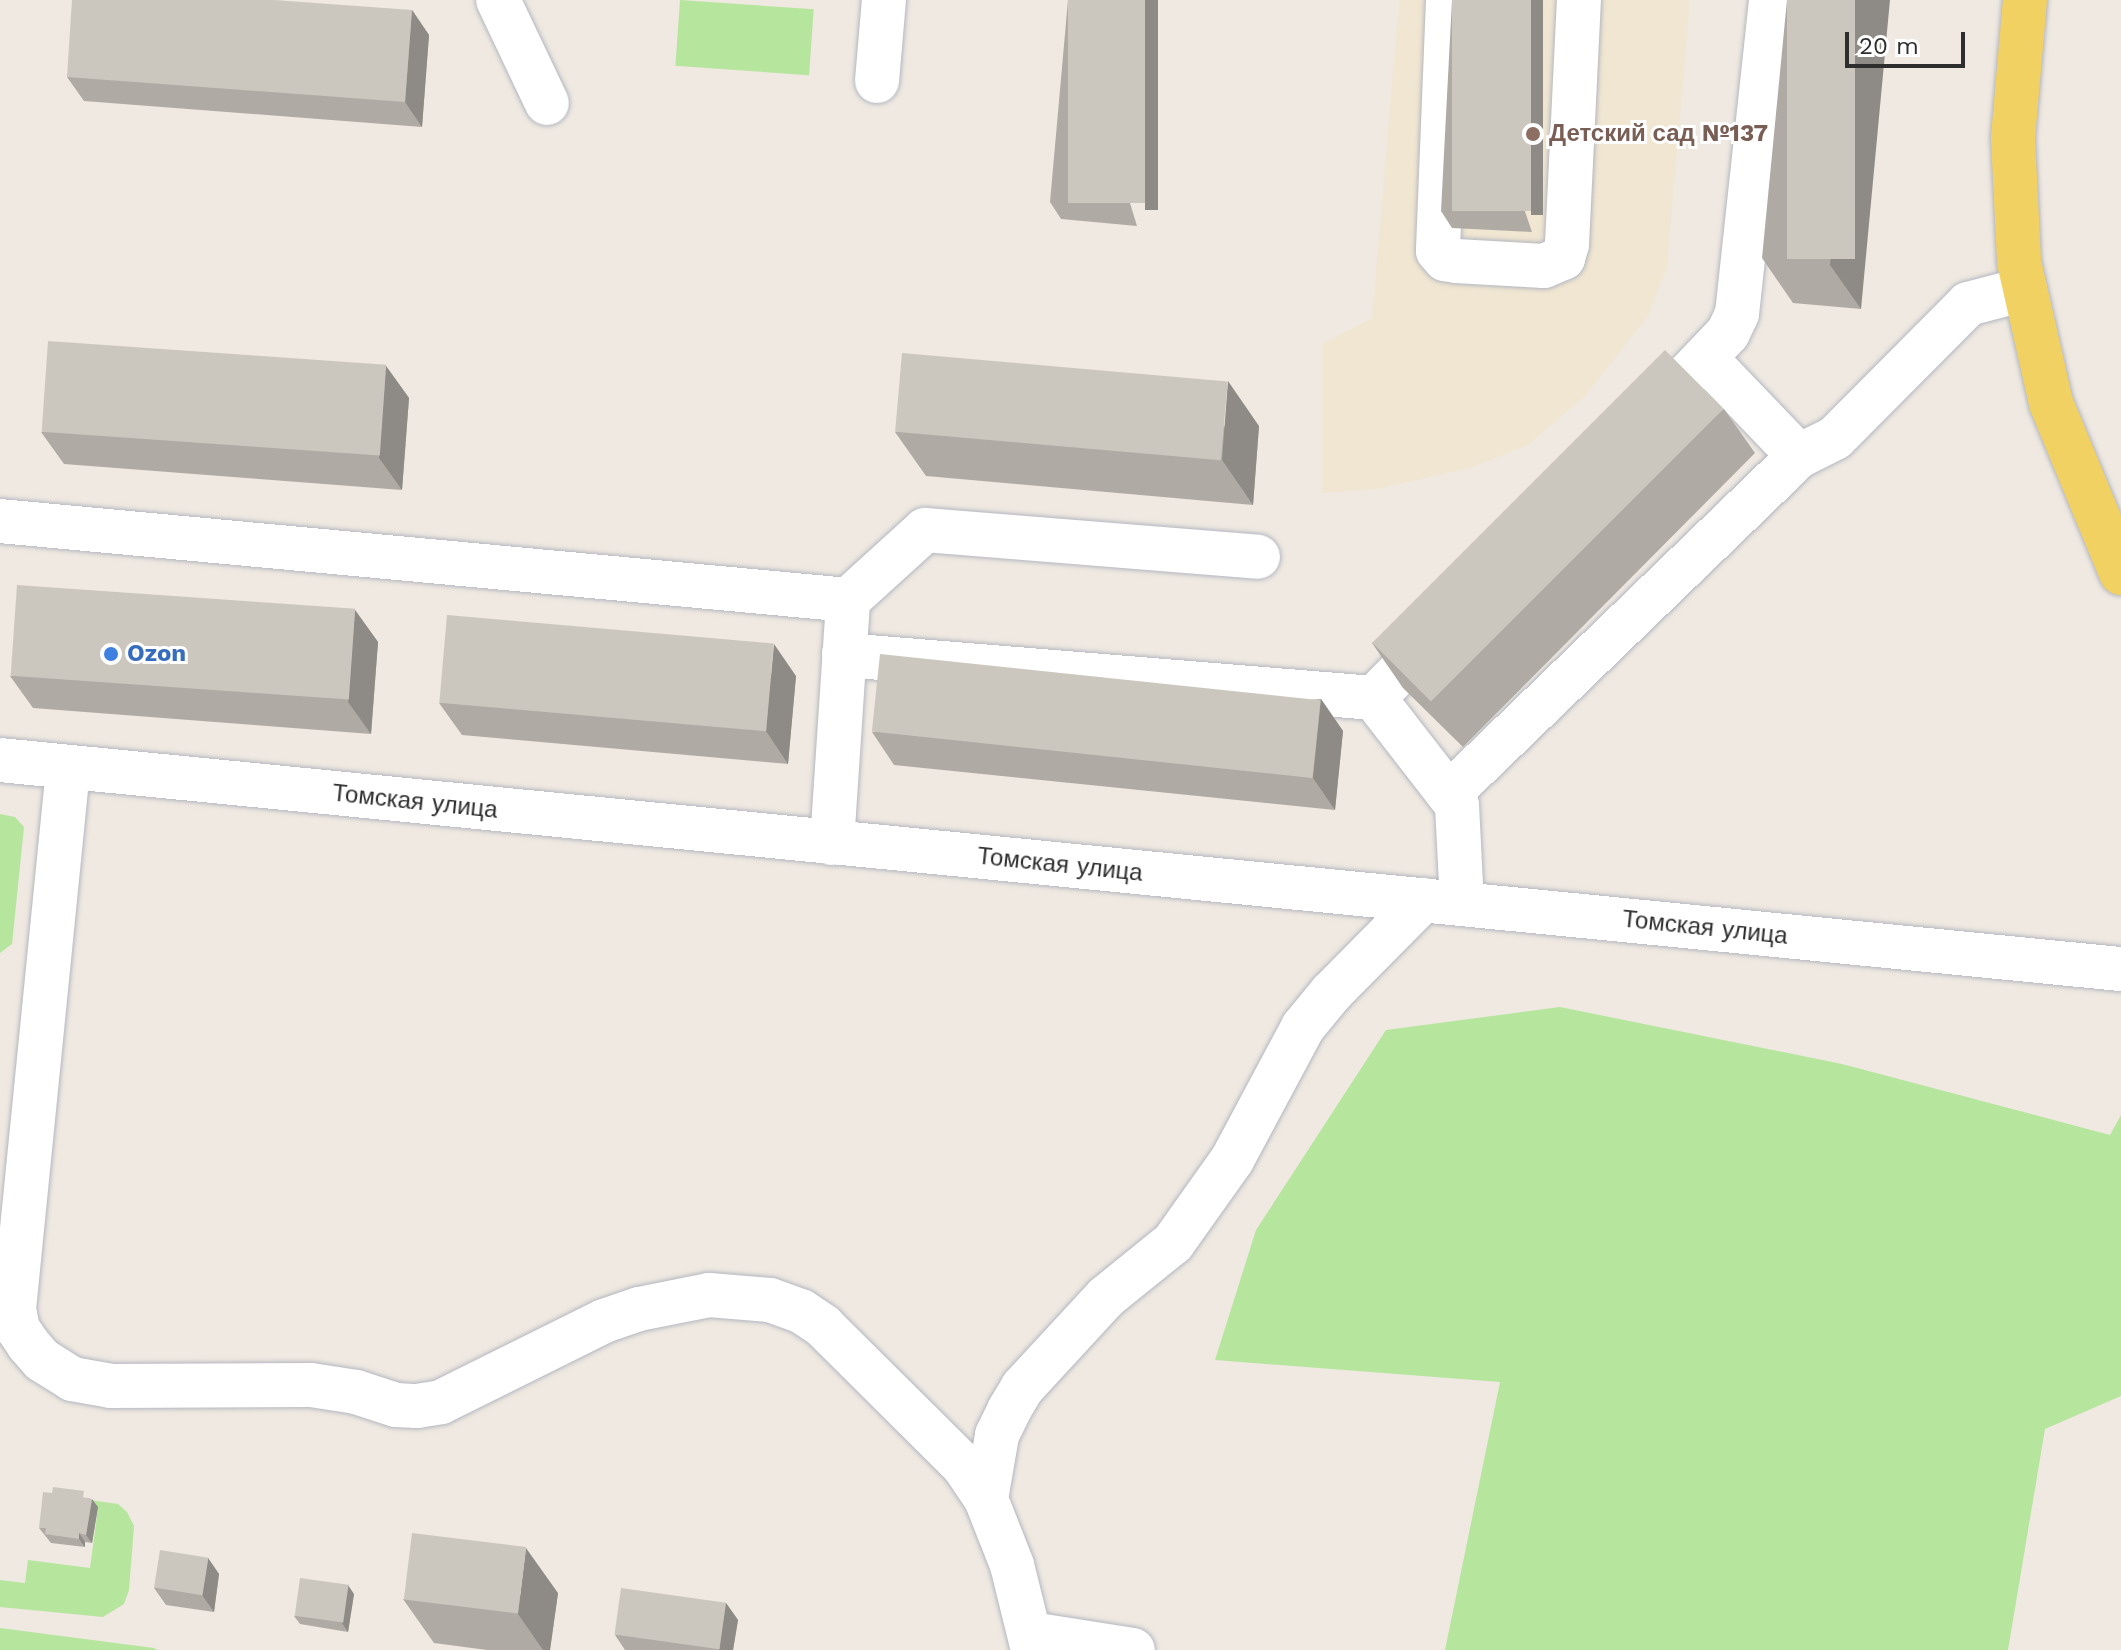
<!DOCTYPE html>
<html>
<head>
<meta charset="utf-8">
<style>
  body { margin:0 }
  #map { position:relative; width:2121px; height:1650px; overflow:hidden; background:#efe9e1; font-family:"Work Sans",sans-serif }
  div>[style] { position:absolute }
  .education>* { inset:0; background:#f0e6d1 }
  .green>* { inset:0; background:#b6e59e; transform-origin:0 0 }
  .roads { filter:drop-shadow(0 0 2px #b4b7c1) drop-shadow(0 0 2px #b4b7c1) }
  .minor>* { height:44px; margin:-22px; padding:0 22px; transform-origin:22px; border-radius:22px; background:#fff }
  .major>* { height:44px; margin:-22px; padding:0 22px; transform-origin:22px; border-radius:22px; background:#f2d163 }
  .wall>* { inset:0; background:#afaba4 }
  .shaded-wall>* { inset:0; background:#8e8b86; transform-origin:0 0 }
  .building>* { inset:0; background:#cbc7bf; transform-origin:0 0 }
  .dots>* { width:22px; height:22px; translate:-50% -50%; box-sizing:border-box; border:4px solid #fff; border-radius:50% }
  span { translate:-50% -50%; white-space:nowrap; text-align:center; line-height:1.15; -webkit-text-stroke:6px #fff; paint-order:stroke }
  .education-label { font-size:24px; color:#785e54; font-weight:700 }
  .left { translate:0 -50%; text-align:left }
  .shop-label { font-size:24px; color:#366cbe; font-weight:700 }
  .street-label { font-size:24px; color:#2e2e2e }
  .scale { position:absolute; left:1845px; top:32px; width:120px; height:36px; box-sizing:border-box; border:4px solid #2e2e2e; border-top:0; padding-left:10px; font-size:24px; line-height:28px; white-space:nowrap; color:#2e2e2e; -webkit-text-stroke:6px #fff; paint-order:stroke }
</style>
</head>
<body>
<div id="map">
  <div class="education">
    <div style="clip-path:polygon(1399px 0,1690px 0,1667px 267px,1648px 316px,1585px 396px,1528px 445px,1470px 468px,1377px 489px,1322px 493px,1322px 344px,1372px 318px)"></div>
  </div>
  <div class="green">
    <div style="left:680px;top:0;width:134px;height:66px;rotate:4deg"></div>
    <div style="clip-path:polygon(0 814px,15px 817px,24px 827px,12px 944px,0 953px)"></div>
    <div style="clip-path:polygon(1560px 1007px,1842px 1064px,2110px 1135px,2121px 1115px,2121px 1396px,2045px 1429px,2008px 1650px,1445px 1650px,1500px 1382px,1215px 1360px,1256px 1230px,1386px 1030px)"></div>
    <div style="clip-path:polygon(90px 1500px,118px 1504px,127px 1512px,134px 1526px,129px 1590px,124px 1604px,103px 1617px,0 1607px,0 1580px,25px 1583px,28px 1560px,90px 1568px,98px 1508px)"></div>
    <div style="clip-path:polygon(0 1628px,154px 1648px,157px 1650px,0 1650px)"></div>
  </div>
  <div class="roads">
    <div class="minor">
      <div style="left:498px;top:0;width:114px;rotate:64.6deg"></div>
      <div style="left:1448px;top:0;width:251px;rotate:92.3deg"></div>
      <div style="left:1438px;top:251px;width:11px;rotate:49deg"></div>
      <div style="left:1445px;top:259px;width:11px;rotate:10deg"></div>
      <div style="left:1456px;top:261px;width:88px;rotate:3.3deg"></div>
      <div style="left:1544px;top:266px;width:21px;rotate:-23deg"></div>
      <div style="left:1563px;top:258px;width:15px;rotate:-74deg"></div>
      <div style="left:1567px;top:244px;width:244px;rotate:-87.2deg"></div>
      <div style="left:877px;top:81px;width:81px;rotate:-85.1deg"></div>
      <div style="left:1647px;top:418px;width:117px;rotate:-46.4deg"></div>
      <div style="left:1728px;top:333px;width:21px;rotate:-65deg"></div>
      <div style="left:1737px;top:314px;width:316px;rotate:-83.8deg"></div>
      <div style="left:1799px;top:456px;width:40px;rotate:-26.6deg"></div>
      <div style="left:1835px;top:438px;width:189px;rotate:-45.2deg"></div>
      <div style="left:1968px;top:304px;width:59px;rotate:-14.7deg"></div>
      <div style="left:0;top:521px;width:852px;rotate:5.32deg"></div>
      <div style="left:844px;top:655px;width:532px;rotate:4.64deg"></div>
      <div style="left:1374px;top:698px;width:135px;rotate:52.2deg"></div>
      <div style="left:1457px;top:805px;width:99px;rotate:87.1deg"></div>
      <div style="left:1374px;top:698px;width:91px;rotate:-45.9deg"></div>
      <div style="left:0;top:760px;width:2131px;rotate:5.63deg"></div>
      <div style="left:1450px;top:793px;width:485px;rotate:-44deg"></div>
      <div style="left:1799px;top:456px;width:136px;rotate:-133.8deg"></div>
      <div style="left:832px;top:843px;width:244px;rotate:-86.2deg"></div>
      <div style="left:848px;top:600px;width:104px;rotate:-42.3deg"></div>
      <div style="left:925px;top:530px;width:334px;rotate:4.6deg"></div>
      <div style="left:0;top:1307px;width:14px;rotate:8deg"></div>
      <div style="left:14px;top:1309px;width:543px;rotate:-84.29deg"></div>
      <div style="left:14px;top:1309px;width:20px;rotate:79deg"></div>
      <div style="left:18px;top:1329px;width:18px;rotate:56deg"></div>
      <div style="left:28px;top:1344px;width:21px;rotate:49deg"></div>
      <div style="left:42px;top:1360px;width:36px;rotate:32deg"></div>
      <div style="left:72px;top:1379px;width:39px;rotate:10deg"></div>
      <div style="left:110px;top:1386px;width:201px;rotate:-0.3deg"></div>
      <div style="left:311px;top:1385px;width:46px;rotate:8.8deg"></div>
      <div style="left:356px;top:1392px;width:42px;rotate:18deg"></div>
      <div style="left:396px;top:1405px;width:21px;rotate:3deg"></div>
      <div style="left:417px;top:1406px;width:24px;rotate:-9deg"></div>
      <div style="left:441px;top:1402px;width:182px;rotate:-26.4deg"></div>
      <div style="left:604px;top:1321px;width:37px;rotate:-19deg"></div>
      <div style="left:639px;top:1309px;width:71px;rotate:-11.3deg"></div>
      <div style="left:709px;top:1295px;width:61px;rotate:4.7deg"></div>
      <div style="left:770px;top:1300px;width:33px;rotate:20deg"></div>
      <div style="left:801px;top:1311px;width:27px;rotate:34deg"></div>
      <div style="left:823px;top:1326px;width:197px;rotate:44.8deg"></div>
      <div style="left:963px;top:1465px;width:41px;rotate:55.9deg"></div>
      <div style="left:1031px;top:1634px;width:103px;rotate:8.9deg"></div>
      <div style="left:1033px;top:1650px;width:88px;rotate:-103.9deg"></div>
      <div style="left:1012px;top:1565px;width:71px;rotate:-111.5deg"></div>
      <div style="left:986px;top:1499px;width:65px;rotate:-80.2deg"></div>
      <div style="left:997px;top:1435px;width:28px;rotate:-64deg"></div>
      <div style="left:1009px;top:1410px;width:26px;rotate:-59deg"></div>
      <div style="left:1022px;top:1388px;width:124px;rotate:-47.3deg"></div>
      <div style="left:1106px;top:1297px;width:86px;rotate:-38.9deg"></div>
      <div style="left:1173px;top:1243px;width:102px;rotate:-54.6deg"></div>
      <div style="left:1232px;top:1160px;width:151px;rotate:-61.9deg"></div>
      <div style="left:1303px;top:1027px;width:44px;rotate:-50.5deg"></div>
      <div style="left:1331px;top:993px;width:131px;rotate:-45.3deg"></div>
    </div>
    <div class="major">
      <div style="left:2025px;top:0;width:139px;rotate:95deg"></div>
      <div style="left:2013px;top:138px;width:124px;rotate:87.2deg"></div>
      <div style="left:2019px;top:262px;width:145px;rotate:77.2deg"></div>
      <div style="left:2051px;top:403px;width:184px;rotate:67.6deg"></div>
    </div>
  </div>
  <div class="wall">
    <div style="clip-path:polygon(1068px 0,1137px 226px,1061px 219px,1050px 202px)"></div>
    <div style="clip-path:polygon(1452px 0,1532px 232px,1452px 228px,1441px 211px)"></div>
    <div style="clip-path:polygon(1787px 0,1861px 309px,1793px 303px,1762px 258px)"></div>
    <div style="clip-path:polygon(412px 10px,429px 35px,422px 127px,84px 101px,67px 77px)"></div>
    <div style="clip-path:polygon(386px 366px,409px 398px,402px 490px,64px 464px,41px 432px)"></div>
    <div style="clip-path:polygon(1724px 409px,1755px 453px,1463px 747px,1403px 688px,1372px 643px)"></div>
    <div style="clip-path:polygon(1259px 426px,1253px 505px,926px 476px,895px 432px)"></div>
    <div style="clip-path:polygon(355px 610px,378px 642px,371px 734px,33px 708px,10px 676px)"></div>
    <div style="clip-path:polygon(796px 676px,788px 764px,462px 735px,439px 703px)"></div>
    <div style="clip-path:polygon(1321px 699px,1343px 731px,1335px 810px,894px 765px,872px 732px)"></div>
    <div style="clip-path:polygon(89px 1498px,98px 1507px,92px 1543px,85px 1542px,85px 1547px,51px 1543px,39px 1528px)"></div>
    <div style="clip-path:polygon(208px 1558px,219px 1574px,214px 1612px,166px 1605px,154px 1588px)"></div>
    <div style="clip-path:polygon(558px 1593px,550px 1650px,487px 1650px,434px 1643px,403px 1599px)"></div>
    <div style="clip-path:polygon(354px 1594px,348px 1632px,300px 1624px,294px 1616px)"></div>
    <div style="clip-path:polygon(726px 1603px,738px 1620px,733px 1650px,625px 1650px,615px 1635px)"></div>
  </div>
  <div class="shaded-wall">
    <div style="left:1145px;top:0;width:13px;height:210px"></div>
    <div style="left:1531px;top:0;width:12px;height:215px"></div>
    <div style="clip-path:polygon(1855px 0,1890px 0,1861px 309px,1830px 265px)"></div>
    <div style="clip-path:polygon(412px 10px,429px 35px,422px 127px,405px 102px)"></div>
    <div style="clip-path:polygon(386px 366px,409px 398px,402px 490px,379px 458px)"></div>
    <div style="clip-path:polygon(1228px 381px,1259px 426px,1253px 505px,1222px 460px)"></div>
    <div style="clip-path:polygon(355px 610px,378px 642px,371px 734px,348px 702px)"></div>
    <div style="clip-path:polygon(774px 644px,796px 676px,788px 764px,766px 731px)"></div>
    <div style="clip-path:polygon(1321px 699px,1343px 731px,1335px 810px,1313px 778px)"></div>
    <div style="clip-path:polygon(92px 1499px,98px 1507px,92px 1543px,86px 1535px)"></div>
    <div style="clip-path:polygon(79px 1533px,85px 1542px,85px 1547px,79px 1539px)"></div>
    <div style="clip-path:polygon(526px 1548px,558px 1593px,550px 1650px,543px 1650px,518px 1614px)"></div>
    <div style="clip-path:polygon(208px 1558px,219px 1574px,214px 1612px,202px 1595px)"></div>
    <div style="clip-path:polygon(348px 1585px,354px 1594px,348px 1632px,342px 1623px)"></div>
    <div style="clip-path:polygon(726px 1603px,738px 1620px,733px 1650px,719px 1650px)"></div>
  </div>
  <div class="building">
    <div style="clip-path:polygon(72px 0,274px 0,412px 10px,405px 102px,67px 77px)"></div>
    <div style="left:1068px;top:0;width:77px;height:203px"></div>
    <div style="left:1452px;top:0;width:79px;height:211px"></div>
    <div style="left:1787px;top:0;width:68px;height:259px"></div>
    <div style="left:48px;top:341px;width:339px;height:91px;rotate:4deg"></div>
    <div style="left:1665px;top:350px;width:83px;height:414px;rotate:45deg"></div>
    <div style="left:902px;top:353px;width:327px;height:79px;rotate:5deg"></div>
    <div style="left:17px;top:585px;width:339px;height:91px;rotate:4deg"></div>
    <div style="left:447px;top:615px;width:328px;height:88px;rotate:5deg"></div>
    <div style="left:880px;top:654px;width:443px;height:78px;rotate:6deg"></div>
    <div style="clip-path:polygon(53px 1487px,84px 1491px,83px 1497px,92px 1499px,86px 1535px,79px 1533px,79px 1539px,45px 1534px,46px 1528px,39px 1528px,43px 1492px,52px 1493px)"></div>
    <div style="left:412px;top:1533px;width:115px;height:67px;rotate:7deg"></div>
    <div style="left:160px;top:1550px;width:49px;height:38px;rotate:9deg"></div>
    <div style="left:300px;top:1578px;width:49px;height:38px;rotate:8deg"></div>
    <div style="left:621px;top:1588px;width:106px;height:47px;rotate:8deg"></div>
  </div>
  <div class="dots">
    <div style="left:1533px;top:134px;background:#8d6e63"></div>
    <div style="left:111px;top:654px;background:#3f7fe0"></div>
  </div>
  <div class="education-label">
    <span class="left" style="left:1549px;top:134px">Детский сад №137</span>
  </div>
  <div class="shop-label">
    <span class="left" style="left:127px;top:654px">Ozon</span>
  </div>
  <div class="street-label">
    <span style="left:415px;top:802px;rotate:6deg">Томская улица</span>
    <span style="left:1060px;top:865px;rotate:6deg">Томская улица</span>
    <span style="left:1705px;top:928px;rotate:6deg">Томская улица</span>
  </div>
  <div class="scale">20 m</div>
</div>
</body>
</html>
